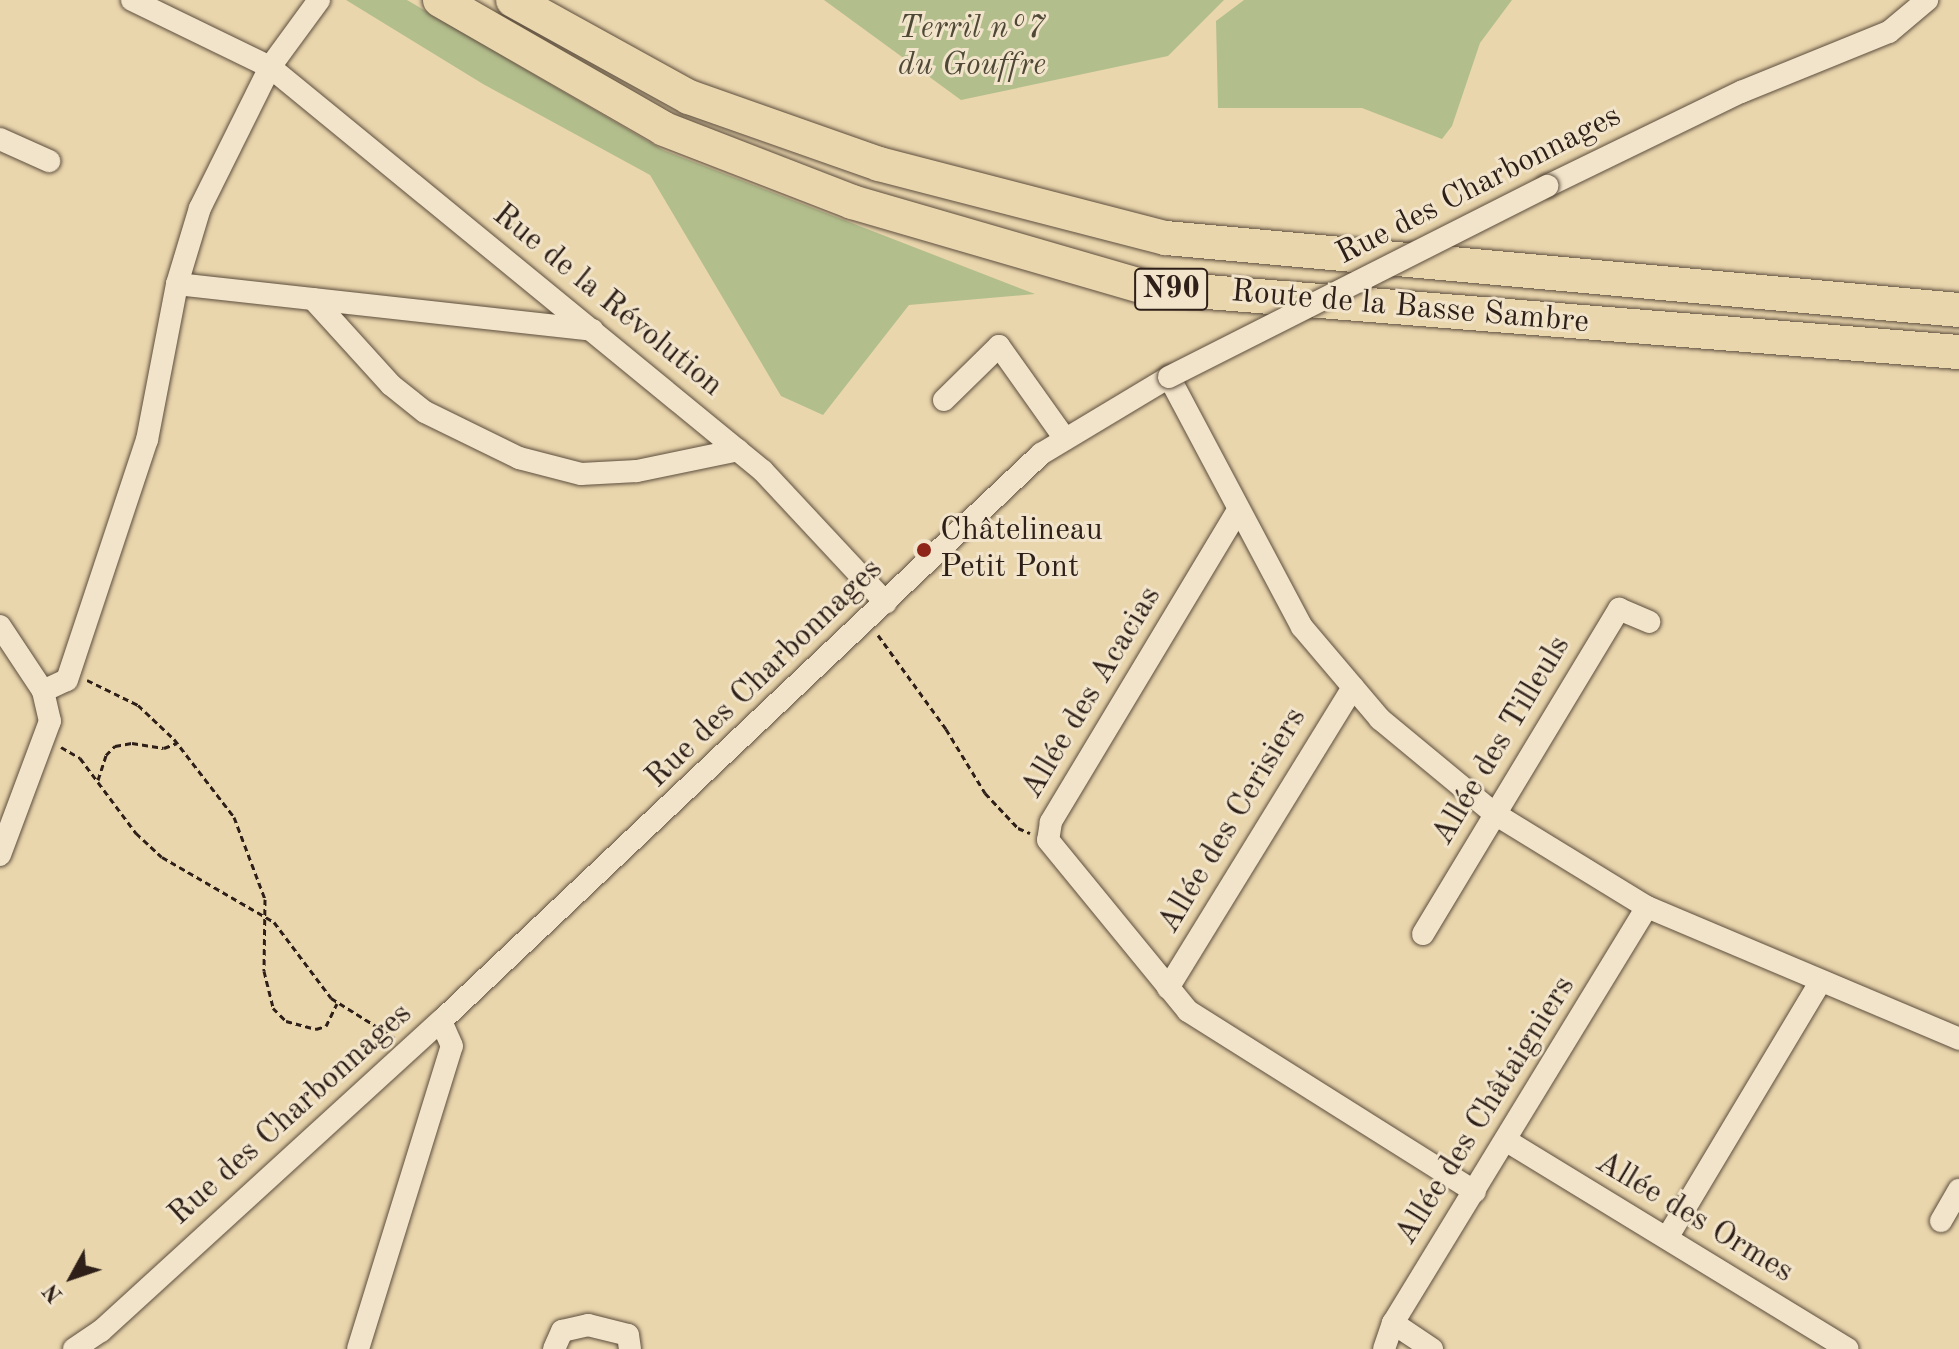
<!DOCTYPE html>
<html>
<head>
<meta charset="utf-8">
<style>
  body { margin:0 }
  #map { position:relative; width:1959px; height:1349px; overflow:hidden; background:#ead6ad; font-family:"Old Standard TT",serif }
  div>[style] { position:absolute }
  .green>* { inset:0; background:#b3be8d }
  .path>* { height:3px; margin-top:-1.5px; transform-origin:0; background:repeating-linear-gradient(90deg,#2e2019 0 6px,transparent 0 10px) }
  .roads { filter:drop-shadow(0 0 2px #5d4e3e) drop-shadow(0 0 2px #5d4e3e) }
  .minor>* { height:22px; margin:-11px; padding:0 11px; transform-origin:11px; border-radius:11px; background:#f1e4ca }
  .highway>* { height:34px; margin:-17px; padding:0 17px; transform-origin:17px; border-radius:17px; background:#ead6ad }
  .bridges { filter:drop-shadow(0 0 2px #5d4e3e) drop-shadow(0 0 2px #5d4e3e) }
  .minor-bridge>* { height:22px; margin:-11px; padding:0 11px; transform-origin:11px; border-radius:11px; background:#f1e4ca }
  .dots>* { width:22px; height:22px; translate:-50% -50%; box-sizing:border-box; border:4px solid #f1e4ca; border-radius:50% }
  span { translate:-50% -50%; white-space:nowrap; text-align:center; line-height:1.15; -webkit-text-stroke:6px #f1e4ca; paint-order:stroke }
  .shield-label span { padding:2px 6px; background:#f1e4ca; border:2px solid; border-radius:6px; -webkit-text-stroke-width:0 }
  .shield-label { font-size:30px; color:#2e2019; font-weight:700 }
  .park-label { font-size:32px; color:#4f4836; font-style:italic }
  .street-label { font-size:32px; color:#2e2019 }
  .poi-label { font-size:32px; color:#2e2019 }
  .left { translate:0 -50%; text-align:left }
  .north { position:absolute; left:32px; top:1237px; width:80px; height:80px; -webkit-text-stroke:6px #f1e4ca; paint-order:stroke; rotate:230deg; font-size:22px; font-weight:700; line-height:32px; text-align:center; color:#2e2019 }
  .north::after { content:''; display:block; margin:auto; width:28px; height:36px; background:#2e2019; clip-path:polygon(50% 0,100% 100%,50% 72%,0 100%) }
</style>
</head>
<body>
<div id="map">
  <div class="green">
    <div style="clip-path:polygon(346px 0,407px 0,663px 150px,1035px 294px,909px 305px,823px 415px,781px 396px,650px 175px,483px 84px)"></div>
    <div style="clip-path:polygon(824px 0,1224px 0,1168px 56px,961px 100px)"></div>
    <div style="clip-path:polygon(1244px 0,1512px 0,1480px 43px,1452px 126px,1442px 139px,1362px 108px,1218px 108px,1216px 21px)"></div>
  </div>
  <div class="path">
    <div style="left:878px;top:635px;width:116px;rotate:54.1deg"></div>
    <div style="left:946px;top:729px;width:75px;rotate:58.6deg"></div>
    <div style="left:985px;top:793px;width:48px;rotate:46.7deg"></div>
    <div style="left:1018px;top:828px;width:13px;rotate:23deg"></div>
    <div style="left:87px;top:680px;width:57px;rotate:26.1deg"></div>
    <div style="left:138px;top:705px;width:50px;rotate:43.4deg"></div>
    <div style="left:174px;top:739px;width:98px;rotate:52.4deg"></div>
    <div style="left:234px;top:817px;width:88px;rotate:69.3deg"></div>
    <div style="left:265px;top:899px;width:72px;rotate:90.8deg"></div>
    <div style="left:264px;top:971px;width:38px;rotate:76deg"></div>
    <div style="left:273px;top:1008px;width:18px;rotate:45deg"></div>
    <div style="left:286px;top:1021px;width:31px;rotate:15deg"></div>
    <div style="left:316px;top:1029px;width:10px;rotate:-17deg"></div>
    <div style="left:326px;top:1026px;width:25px;rotate:-64deg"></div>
    <div style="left:61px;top:747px;width:22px;rotate:30deg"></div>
    <div style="left:80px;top:758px;width:94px;rotate:53.3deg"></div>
    <div style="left:136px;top:833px;width:35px;rotate:43deg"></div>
    <div style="left:162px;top:857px;width:129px;rotate:30.1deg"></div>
    <div style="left:274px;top:922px;width:95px;rotate:53.1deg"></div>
    <div style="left:331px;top:998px;width:75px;rotate:32deg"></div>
    <div style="left:98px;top:780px;width:26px;rotate:-72deg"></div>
    <div style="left:106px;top:755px;width:13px;rotate:-45deg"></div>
    <div style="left:115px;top:746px;width:17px;rotate:-10deg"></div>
    <div style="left:132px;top:743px;width:32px;rotate:9deg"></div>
    <div style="left:164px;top:748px;width:14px;rotate:-21deg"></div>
  </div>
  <div class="roads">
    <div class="minor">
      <div style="left:132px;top:0;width:153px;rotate:25.9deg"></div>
      <div style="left:270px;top:67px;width:637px;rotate:39.33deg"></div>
      <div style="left:763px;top:471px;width:180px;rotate:47deg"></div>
      <div style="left:0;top:139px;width:54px;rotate:24.2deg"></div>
      <div style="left:1547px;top:186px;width:216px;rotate:-25.9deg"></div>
      <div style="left:1741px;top:92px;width:160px;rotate:-22.1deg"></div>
      <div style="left:1889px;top:32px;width:50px;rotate:-40.1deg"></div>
      <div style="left:177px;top:284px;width:418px;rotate:6.3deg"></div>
      <div style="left:313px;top:299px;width:116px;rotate:47.8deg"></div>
      <div style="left:391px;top:385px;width:43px;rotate:38.5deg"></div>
      <div style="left:425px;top:412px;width:105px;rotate:26.1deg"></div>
      <div style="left:519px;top:458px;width:64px;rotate:14.5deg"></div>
      <div style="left:581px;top:474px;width:56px;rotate:-3.1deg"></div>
      <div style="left:637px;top:471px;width:103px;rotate:-11.7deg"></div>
      <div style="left:944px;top:400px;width:77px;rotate:-44.5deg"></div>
      <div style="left:999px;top:346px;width:114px;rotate:54.6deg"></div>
      <div style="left:1237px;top:512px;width:362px;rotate:121deg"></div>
      <div style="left:1051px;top:822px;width:18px;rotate:99deg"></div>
      <div style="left:1048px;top:840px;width:221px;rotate:50.7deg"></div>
      <div style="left:1188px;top:1011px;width:339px;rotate:32.2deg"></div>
      <div style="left:0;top:626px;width:78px;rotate:56.5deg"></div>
      <div style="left:43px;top:691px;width:31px;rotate:77deg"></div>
      <div style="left:50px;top:721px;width:143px;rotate:110.5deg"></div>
      <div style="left:43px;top:691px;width:26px;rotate:-25deg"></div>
      <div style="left:67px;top:680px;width:253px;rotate:-71.6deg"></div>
      <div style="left:147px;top:440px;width:159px;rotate:-79.1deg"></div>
      <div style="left:177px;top:284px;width:79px;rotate:-73.2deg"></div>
      <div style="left:200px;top:208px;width:157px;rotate:-63.6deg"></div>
      <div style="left:270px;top:67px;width:83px;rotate:-53.8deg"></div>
      <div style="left:1423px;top:934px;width:380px;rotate:-58.9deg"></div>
      <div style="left:1619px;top:609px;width:33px;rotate:23deg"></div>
      <div style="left:1168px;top:988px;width:353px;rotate:-58.4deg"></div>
      <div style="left:1507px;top:1141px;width:399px;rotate:31.4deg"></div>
      <div style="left:1941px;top:1221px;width:36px;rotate:-60deg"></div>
      <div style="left:1667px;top:1238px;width:298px;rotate:-59.1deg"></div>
      <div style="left:1393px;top:1323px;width:47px;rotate:33.7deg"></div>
      <div style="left:74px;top:1349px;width:32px;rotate:-34deg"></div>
      <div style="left:101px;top:1331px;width:460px;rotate:-42.4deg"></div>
      <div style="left:441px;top:1021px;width:826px;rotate:-43.38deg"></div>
      <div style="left:1041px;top:454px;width:149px;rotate:-31deg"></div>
      <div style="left:1169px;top:377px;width:283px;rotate:62deg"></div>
      <div style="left:1302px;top:627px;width:121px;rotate:49.7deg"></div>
      <div style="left:1380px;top:719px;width:149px;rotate:39.6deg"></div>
      <div style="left:1495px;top:814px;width:178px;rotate:31.5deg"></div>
      <div style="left:1647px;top:907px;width:339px;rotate:22.9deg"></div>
      <div style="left:358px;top:1349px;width:317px;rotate:-72.8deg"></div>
      <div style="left:452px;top:1046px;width:27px;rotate:-114deg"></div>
      <div style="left:554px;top:1349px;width:20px;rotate:-66deg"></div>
      <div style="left:562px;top:1331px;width:27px;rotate:-13deg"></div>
      <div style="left:588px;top:1325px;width:41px;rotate:14deg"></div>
      <div style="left:628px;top:1335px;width:14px;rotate:82deg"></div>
      <div style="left:1384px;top:1349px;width:28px;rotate:-71deg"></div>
      <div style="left:1393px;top:1323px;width:487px;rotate:-58.6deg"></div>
    </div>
    <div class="highway">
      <div style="left:440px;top:0;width:258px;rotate:29.9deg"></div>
      <div style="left:664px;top:129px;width:202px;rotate:21.2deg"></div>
      <div style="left:852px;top:202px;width:305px;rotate:16.2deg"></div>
      <div style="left:1145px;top:287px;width:817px;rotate:4.57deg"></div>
      <div style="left:513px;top:0;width:201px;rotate:28.9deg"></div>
      <div style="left:689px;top:97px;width:201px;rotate:19.4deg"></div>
      <div style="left:879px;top:164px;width:296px;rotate:14.5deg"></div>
      <div style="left:1166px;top:238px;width:796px;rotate:5.19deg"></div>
    </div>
  </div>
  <div class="bridges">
    <div class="minor-bridge">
      <div style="left:1169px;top:377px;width:424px;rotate:-26.8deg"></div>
    </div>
  </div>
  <div class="dots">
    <div style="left:924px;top:550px;background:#8f2418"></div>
  </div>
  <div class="shield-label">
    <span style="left:1171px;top:289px">N90</span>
  </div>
  <div class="park-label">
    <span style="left:972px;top:48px">Terril n°7<br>du Gouffre</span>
  </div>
  <div class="street-label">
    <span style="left:1479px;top:186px;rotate:-27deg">Rue des Charbonnages</span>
    <span style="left:607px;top:301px;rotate:39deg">Rue de la Révolution</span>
    <span style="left:1410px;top:308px;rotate:5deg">Route de la Basse Sambre</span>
    <span style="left:765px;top:674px;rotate:-44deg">Rue des Charbonnages</span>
    <span style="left:1092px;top:693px;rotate:-59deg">Allée des Acacias</span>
    <span style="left:1502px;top:741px;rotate:-59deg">Allée des Tilleuls</span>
    <span style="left:1233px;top:821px;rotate:-59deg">Allée des Cerisiers</span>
    <span style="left:1486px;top:1111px;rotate:-58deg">Allée des Châtaigniers</span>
    <span style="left:291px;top:1115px;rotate:-42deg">Rue des Charbonnages</span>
    <span style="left:1694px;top:1218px;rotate:31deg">Allée des Ormes</span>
  </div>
  <div class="poi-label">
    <span class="left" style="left:940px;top:550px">Châtelineau<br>Petit Pont</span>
  </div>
  <div class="north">N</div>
</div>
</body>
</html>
